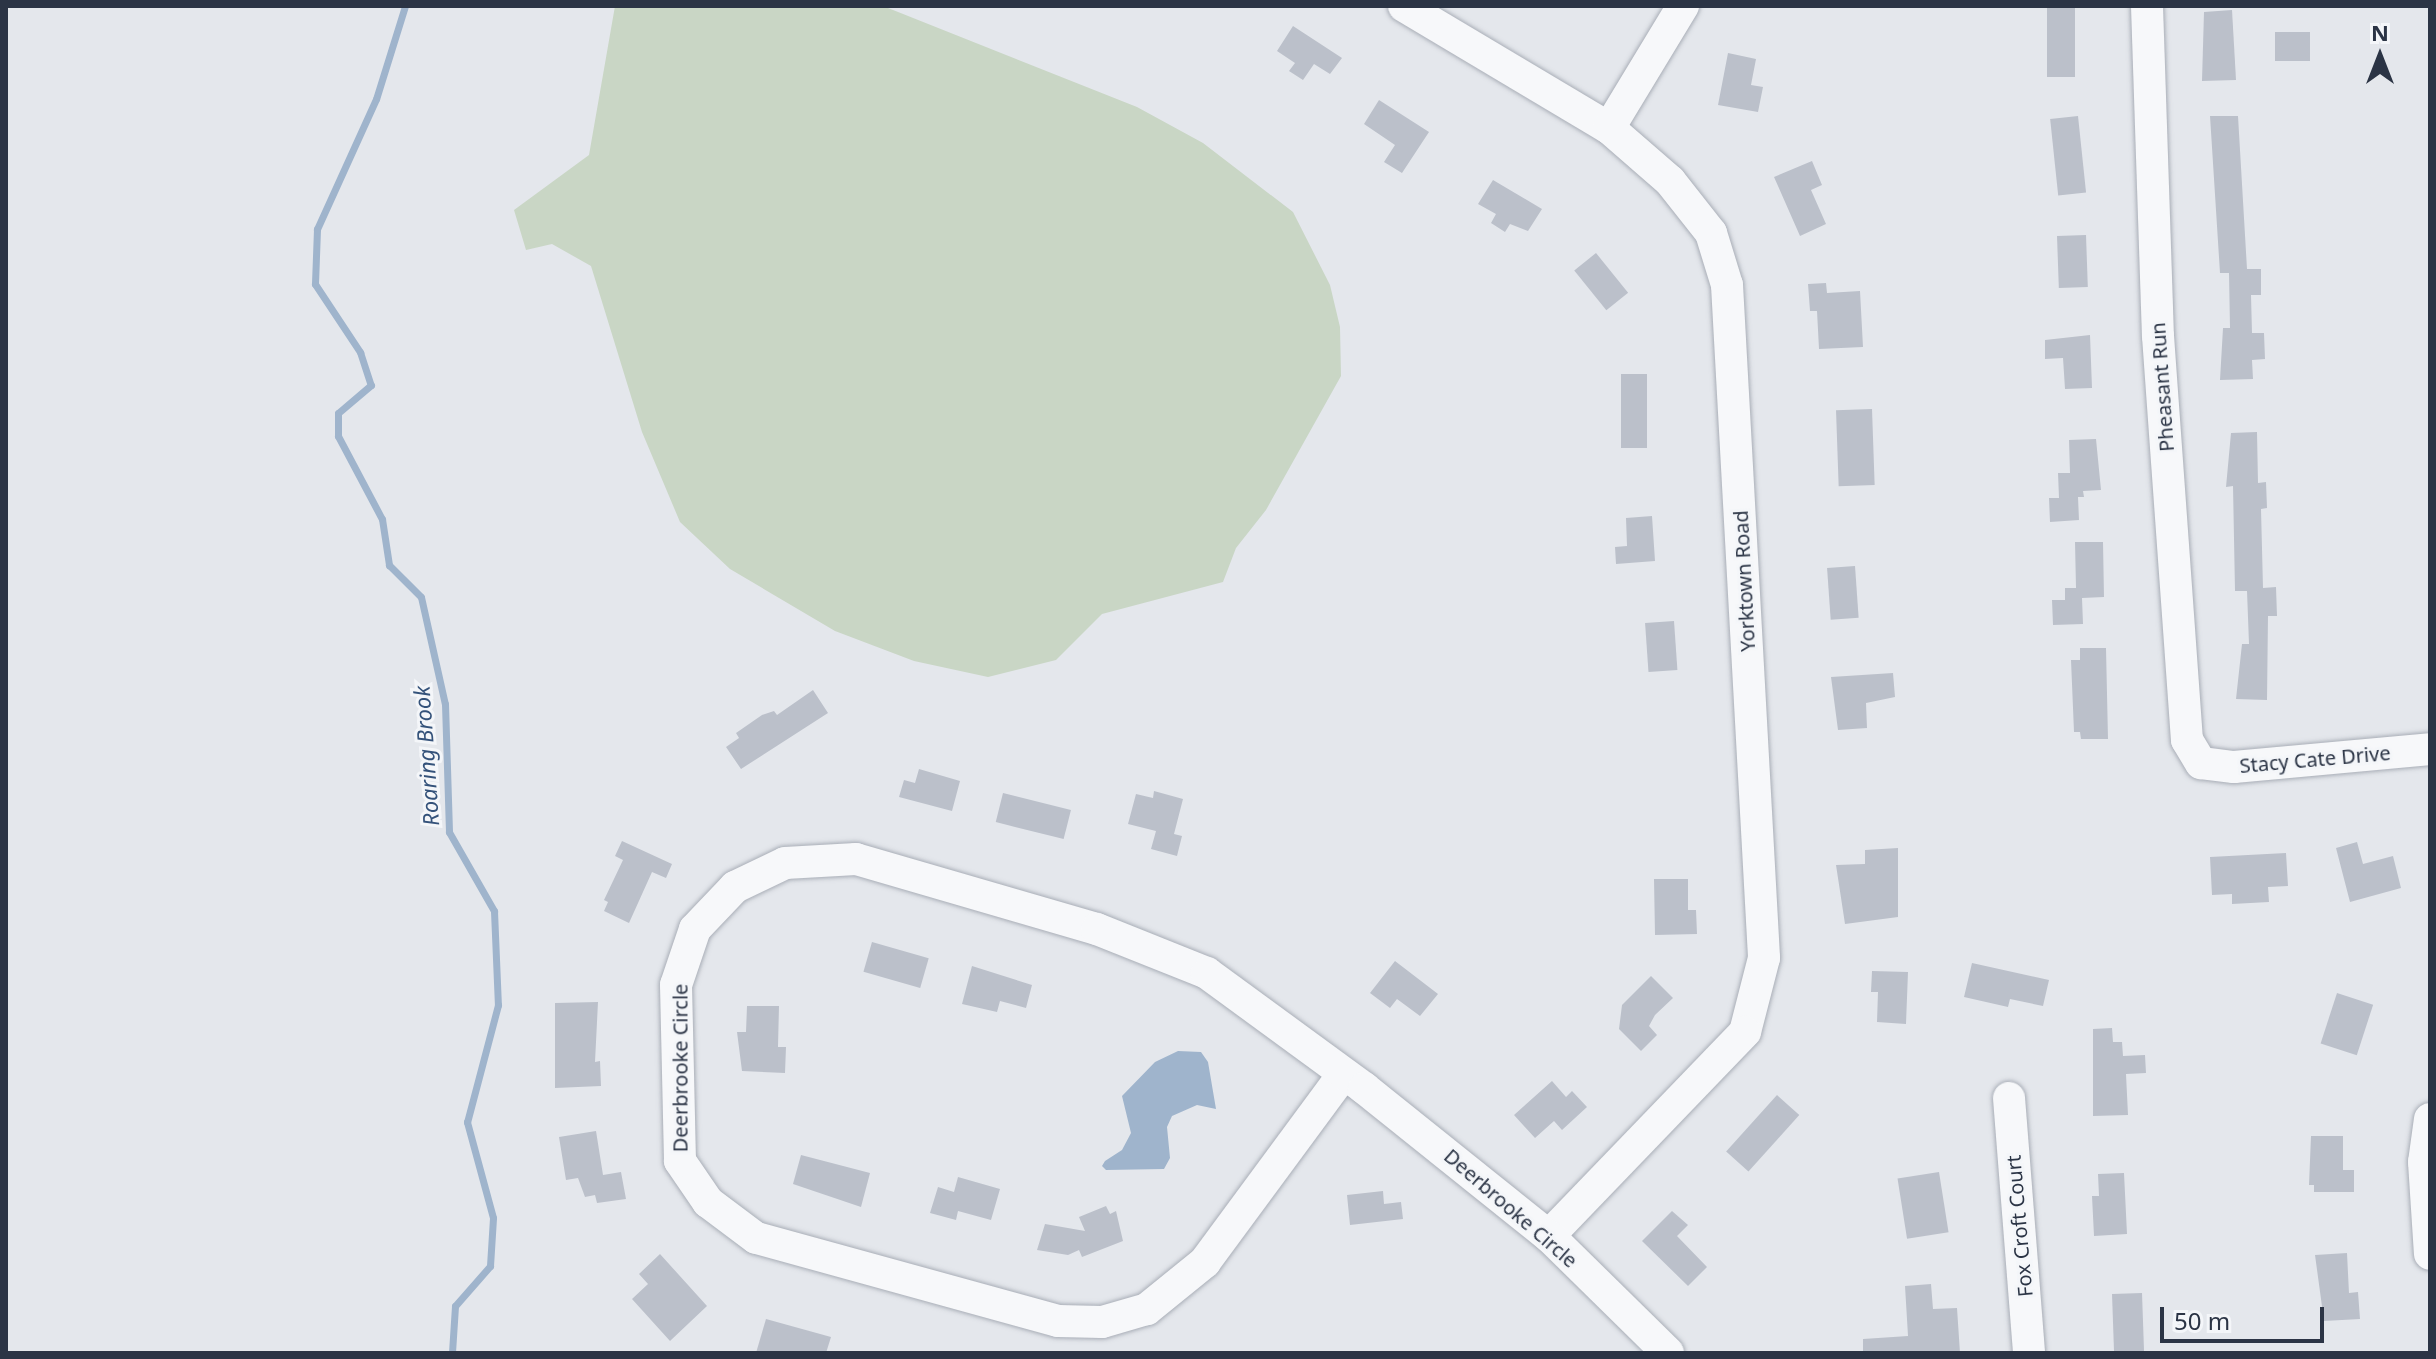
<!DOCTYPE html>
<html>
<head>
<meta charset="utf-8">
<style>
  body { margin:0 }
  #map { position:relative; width:2436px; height:1359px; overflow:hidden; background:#e4e7ec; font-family:"Noto Sans",sans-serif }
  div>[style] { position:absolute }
  .green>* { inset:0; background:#c9d6c5 }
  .water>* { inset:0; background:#9fb4cc }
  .stream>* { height:7px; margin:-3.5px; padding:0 3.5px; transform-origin:3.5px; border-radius:3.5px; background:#9fb4cc }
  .building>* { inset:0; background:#bbc0ca; transform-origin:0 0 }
  .roads { filter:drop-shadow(0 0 2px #a9aeb7) drop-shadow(0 0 2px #a9aeb7) }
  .minor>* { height:32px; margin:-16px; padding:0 16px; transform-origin:16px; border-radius:16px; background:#f7f8fa }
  span { translate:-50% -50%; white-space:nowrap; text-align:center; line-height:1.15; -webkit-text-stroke:6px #f4f6f9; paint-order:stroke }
  .street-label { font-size:20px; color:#2b3445 }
  .water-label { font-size:22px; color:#34527a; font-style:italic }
  .frame { position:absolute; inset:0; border:8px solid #2b3445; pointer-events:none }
  .north { position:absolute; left:2340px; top:16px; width:80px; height:80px; -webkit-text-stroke:6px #f4f6f9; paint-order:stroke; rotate:0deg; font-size:22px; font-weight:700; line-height:32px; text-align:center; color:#2b3445 }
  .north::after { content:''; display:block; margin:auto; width:28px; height:36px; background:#2b3445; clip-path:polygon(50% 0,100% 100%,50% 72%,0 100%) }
  .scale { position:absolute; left:2160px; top:1307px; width:164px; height:36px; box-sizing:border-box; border:4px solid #2b3445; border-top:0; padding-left:10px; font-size:24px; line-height:28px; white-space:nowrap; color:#2b3445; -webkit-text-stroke:6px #f4f6f9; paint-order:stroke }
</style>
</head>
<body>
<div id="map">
  <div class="green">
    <div style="clip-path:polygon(615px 6px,883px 6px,1137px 107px,1203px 143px,1293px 212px,1330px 285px,1340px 327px,1341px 376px,1266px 510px,1236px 548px,1223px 582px,1102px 614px,1056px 660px,988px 677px,914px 661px,835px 631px,730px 569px,680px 522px,642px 432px,591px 266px,552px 244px,526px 250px,514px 210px,589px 155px)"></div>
  </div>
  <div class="water">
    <div style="clip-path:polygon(1178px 1051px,1201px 1052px,1208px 1062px,1216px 1109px,1197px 1105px,1172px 1116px,1167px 1127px,1170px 1158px,1164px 1169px,1106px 1170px,1102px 1166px,1105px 1161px,1122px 1150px,1131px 1133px,1122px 1096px,1155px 1062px)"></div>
  </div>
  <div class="stream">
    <div style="left:405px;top:6px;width:97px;rotate:107.3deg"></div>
    <div style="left:376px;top:99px;width:143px;rotate:114.4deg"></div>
    <div style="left:317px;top:229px;width:55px;rotate:92.1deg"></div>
    <div style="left:315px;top:284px;width:82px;rotate:56.5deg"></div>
    <div style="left:360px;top:352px;width:35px;rotate:72deg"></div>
    <div style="left:371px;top:385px;width:43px;rotate:139.7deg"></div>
    <div style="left:338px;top:413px;width:23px;rotate:90deg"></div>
    <div style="left:338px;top:436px;width:94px;rotate:62.1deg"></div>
    <div style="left:382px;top:519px;width:47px;rotate:81.3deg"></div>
    <div style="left:389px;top:565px;width:45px;rotate:45deg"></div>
    <div style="left:421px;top:597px;width:110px;rotate:77.4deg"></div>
    <div style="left:445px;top:704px;width:128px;rotate:88.2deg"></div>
    <div style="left:449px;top:832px;width:91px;rotate:60.3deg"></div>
    <div style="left:494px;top:911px;width:94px;rotate:87.6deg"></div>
    <div style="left:498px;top:1005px;width:121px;rotate:104.8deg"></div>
    <div style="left:467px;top:1122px;width:99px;rotate:74.8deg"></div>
    <div style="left:493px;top:1218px;width:48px;rotate:93.6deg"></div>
    <div style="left:490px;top:1266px;width:53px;rotate:131.2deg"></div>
    <div style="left:455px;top:1306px;width:47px;rotate:93.7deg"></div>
  </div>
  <div class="building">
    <div style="left:2047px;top:6px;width:28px;height:71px"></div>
    <div style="clip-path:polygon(2232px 10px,2236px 80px,2202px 81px,2204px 12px)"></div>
    <div style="clip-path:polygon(1293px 26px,1342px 58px,1330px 74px,1314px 64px,1303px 80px,1289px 71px,1295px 63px,1277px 51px)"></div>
    <div style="left:2275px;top:32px;width:35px;height:29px"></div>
    <div style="clip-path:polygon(1728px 53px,1756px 59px,1751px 85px,1763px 87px,1758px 112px,1718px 105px)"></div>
    <div style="clip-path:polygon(1379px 100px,1429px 132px,1402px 173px,1384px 162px,1395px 145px,1364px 124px)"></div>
    <div style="left:2078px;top:116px;width:77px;height:28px;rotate:84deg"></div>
    <div style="clip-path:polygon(2210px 116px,2238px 116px,2247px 269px,2261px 269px,2261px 295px,2251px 295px,2252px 333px,2264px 333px,2265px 359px,2252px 360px,2253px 379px,2220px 380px,2223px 328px,2230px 328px,2229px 273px,2220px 273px)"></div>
    <div style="clip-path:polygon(1812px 161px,1822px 185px,1811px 190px,1826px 224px,1800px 236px,1774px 177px)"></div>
    <div style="clip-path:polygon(1493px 180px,1542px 209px,1528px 231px,1510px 224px,1505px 232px,1491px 223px,1496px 214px,1478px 204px)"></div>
    <div style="left:2086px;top:235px;width:52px;height:29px;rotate:88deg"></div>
    <div style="left:1596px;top:253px;width:51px;height:28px;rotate:51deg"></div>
    <div style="clip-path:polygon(1826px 283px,1827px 293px,1860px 291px,1863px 347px,1819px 349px,1817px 311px,1810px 311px,1808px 284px)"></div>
    <div style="clip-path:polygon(2090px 335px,2092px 388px,2065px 389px,2063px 358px,2045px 359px,2045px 340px)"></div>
    <div style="left:1647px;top:374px;width:74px;height:26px;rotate:90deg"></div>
    <div style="left:1872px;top:409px;width:76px;height:36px;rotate:88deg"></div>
    <div style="clip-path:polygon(2257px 432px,2258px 483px,2266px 482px,2267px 508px,2261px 509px,2263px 588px,2276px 587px,2277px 616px,2268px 616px,2267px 700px,2236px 699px,2242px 644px,2249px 644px,2247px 591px,2235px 591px,2233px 486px,2226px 487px,2231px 433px)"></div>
    <div style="clip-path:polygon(2096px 439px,2101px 490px,2083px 491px,2084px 497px,2078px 497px,2079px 520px,2050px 522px,2049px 498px,2059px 498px,2058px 473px,2070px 473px,2069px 440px)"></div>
    <div style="clip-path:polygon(1652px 516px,1655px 561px,1616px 564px,1615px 547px,1627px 546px,1626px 518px)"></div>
    <div style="clip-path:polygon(2075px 542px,2103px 542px,2104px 597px,2082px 598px,2083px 624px,2053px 625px,2052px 600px,2065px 600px,2065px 588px,2076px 588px)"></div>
    <div style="left:1855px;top:566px;width:52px;height:28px;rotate:86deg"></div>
    <div style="left:1674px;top:621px;width:49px;height:29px;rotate:86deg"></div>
    <div style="clip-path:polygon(2080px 648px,2106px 648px,2108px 739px,2081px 739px,2080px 732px,2074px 732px,2071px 660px,2080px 660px)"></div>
    <div style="clip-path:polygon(1893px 673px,1895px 697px,1866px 703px,1867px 728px,1838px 730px,1831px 677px)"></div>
    <div style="clip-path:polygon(813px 690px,828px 713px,741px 769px,726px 747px,739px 738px,736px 733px,762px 715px,774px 711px,777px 715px)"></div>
    <div style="clip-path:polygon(919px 769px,960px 781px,952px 811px,899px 797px,904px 780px,915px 783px)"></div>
    <div style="clip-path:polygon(1154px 791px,1183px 799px,1174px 834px,1182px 836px,1177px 856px,1151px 849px,1156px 831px,1128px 824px,1136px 794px,1153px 798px)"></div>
    <div style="left:1003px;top:793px;width:70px;height:30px;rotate:14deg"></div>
    <div style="clip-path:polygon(622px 841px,672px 864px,666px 878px,652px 872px,629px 923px,604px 911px,608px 902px,604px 900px,623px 860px,615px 856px)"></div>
    <div style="clip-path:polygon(2357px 842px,2363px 864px,2393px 856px,2401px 888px,2350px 902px,2336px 848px)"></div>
    <div style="clip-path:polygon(1898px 848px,1898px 917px,1845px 924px,1836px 865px,1865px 864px,1865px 850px)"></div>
    <div style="clip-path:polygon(2286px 853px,2288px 886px,2268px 887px,2269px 902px,2232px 904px,2232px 894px,2212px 895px,2210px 857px)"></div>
    <div style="clip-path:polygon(1654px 879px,1688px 879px,1688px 910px,1696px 910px,1697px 934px,1655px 935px)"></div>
    <div style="left:872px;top:942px;width:59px;height:31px;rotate:16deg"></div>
    <div style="clip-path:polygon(1395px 961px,1438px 994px,1420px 1016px,1397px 999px,1390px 1008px,1370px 993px)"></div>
    <div style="clip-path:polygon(1972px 963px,2049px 980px,2043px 1006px,2010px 999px,2008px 1007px,1964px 997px)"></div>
    <div style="clip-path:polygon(972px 966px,1032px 985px,1026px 1008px,1000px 1001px,997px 1012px,962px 1004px)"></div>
    <div style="clip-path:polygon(1872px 971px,1908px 972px,1906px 1024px,1877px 1022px,1878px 992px,1871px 992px)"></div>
    <div style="clip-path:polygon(1651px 976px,1673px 998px,1655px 1015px,1649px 1026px,1657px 1035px,1641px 1051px,1619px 1029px,1622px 1005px)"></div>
    <div style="left:2337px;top:993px;width:38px;height:53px;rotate:18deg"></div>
    <div style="clip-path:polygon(598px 1002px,595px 1062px,600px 1061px,601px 1086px,555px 1088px,555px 1003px)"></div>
    <div style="clip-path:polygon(747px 1006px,779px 1006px,778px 1047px,786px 1047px,785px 1073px,742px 1071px,737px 1032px,746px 1032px)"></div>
    <div style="clip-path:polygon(2112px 1028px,2113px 1042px,2122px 1042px,2123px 1056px,2145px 1055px,2146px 1073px,2126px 1074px,2128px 1115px,2093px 1116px,2093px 1029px)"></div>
    <div style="clip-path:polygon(1552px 1081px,1566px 1097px,1572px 1091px,1587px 1107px,1562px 1130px,1554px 1121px,1535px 1138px,1514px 1115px)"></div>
    <div style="left:1777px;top:1095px;width:30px;height:76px;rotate:42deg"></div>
    <div style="clip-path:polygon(596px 1131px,603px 1175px,621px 1172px,626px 1199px,597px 1203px,595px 1195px,585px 1197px,578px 1178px,566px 1180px,559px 1137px)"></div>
    <div style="clip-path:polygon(2311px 1136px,2343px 1136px,2343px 1170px,2354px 1170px,2354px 1192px,2314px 1192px,2314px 1185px,2309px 1185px)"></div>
    <div style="clip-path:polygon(801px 1155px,870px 1173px,861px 1207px,793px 1184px)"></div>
    <div style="left:1939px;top:1172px;width:61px;height:42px;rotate:81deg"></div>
    <div style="clip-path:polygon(2124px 1173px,2127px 1234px,2094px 1236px,2092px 1196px,2099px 1196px,2098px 1174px)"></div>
    <div style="clip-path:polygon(958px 1177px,1000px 1189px,991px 1220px,958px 1211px,956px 1220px,930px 1213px,938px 1187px,954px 1192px)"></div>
    <div style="clip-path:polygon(1383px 1191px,1384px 1204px,1401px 1202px,1403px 1219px,1350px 1225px,1347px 1195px)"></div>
    <div style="clip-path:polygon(1106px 1206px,1110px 1214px,1116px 1211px,1123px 1241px,1082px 1257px,1079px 1250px,1068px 1255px,1037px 1250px,1045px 1224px,1085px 1231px,1079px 1217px)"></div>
    <div style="clip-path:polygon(1672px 1211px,1688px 1225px,1677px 1236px,1707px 1267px,1688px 1286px,1642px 1241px)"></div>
    <div style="clip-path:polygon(2347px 1253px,2349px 1293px,2358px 1292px,2360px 1319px,2324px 1321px,2315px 1255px)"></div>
    <div style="clip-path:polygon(660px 1254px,707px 1306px,670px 1341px,632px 1299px,648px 1284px,639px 1274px)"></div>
    <div style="clip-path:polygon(1931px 1284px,1933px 1309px,1957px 1308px,1960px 1353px,1863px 1353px,1863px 1339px,1908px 1336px,1905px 1286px)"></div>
    <div style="left:2142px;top:1293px;width:60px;height:30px;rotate:88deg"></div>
    <div style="clip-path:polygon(766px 1319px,831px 1337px,826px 1353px,756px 1353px)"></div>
  </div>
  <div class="roads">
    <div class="minor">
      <div style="left:1404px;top:6px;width:239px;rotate:30.8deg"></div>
      <div style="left:1609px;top:128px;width:81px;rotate:41deg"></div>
      <div style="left:1670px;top:181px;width:66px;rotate:51.7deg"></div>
      <div style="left:1711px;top:233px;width:54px;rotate:72.9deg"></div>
      <div style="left:1727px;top:285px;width:674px;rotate:86.85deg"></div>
      <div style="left:1764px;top:958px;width:76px;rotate:104.4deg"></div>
      <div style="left:1745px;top:1032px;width:283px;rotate:133.9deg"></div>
      <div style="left:2147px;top:6px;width:330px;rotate:88.1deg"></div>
      <div style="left:2158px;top:336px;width:405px;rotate:85.9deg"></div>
      <div style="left:2187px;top:740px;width:27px;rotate:59deg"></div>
      <div style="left:2201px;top:763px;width:33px;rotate:7deg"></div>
      <div style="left:2234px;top:767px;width:197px;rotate:-5.2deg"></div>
      <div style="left:1609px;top:128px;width:143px;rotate:-58.8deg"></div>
      <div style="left:1342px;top:1076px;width:231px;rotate:126.4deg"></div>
      <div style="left:1205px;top:1262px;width:75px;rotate:141deg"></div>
      <div style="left:1147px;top:1309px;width:47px;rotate:163.9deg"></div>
      <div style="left:1102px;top:1322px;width:44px;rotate:-178.7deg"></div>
      <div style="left:1058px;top:1321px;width:313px;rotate:-164.6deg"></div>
      <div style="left:756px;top:1238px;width:60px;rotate:-143.1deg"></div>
      <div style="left:708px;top:1202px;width:50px;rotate:-124.3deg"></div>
      <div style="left:680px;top:1161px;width:176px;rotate:-91.3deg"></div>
      <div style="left:676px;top:985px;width:59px;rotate:-71.3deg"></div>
      <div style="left:695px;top:929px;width:58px;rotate:-46.4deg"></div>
      <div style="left:735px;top:887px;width:55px;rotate:-25.6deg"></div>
      <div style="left:785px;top:863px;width:71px;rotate:-3.2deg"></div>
      <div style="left:856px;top:859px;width:251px;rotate:16.2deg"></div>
      <div style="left:1097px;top:929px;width:118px;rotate:21.8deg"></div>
      <div style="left:1207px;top:973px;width:195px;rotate:36.2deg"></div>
      <div style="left:1364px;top:1088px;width:237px;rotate:38.7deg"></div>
      <div style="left:1549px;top:1236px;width:167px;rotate:44.5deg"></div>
      <div style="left:2009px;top:1098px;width:256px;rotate:85.5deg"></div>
      <div style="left:2430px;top:1119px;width:43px;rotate:97.9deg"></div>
      <div style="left:2424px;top:1162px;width:92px;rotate:86.3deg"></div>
    </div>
  </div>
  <div class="street-label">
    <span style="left:2162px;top:387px;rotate:-94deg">Pheasant Run</span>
    <span style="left:1744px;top:581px;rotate:-93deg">Yorktown Road</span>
    <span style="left:2315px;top:759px;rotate:-5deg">Stacy Cate Drive</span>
    <span style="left:680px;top:1068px;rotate:-90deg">Deerbrooke Circle</span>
    <span style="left:1511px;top:1208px;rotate:41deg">Deerbrooke Circle</span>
    <span style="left:2019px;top:1226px;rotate:-95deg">Fox Croft Court</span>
  </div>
  <div class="water-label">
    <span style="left:426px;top:756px;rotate:-94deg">Roaring Brook</span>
  </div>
  <div class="frame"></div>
  <div class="north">N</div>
  <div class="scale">50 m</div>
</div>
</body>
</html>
